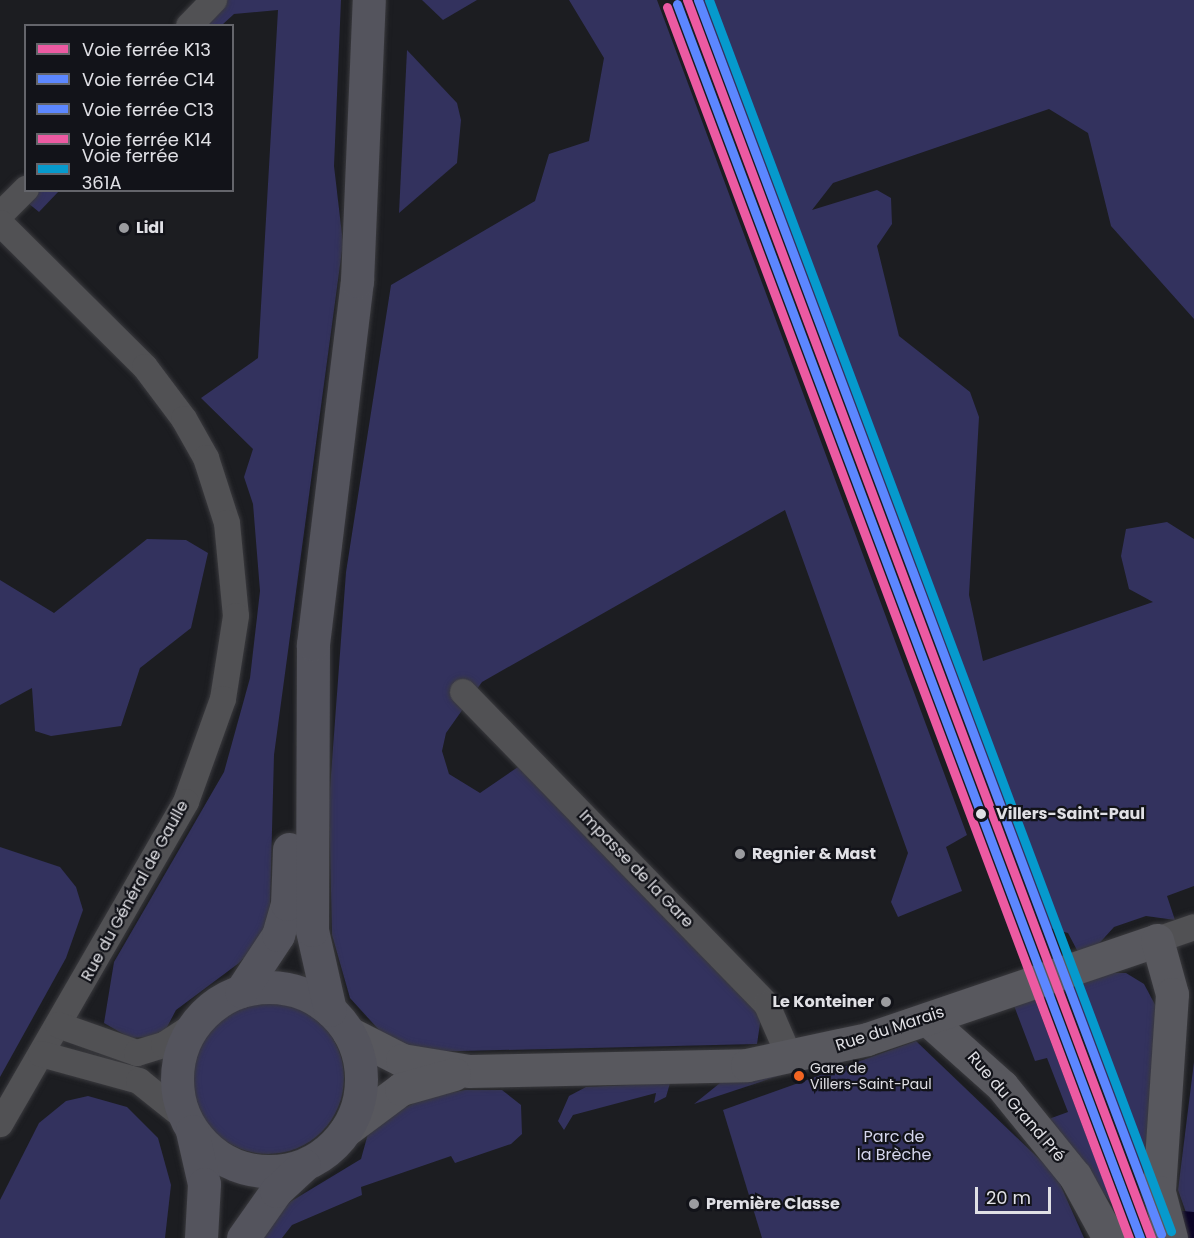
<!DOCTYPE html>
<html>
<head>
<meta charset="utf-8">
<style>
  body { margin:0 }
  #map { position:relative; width:1194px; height:1238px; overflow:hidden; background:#1c1d21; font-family:Poppins,sans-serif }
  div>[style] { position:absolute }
  .green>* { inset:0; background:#33325e }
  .round { border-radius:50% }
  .water>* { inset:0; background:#0b0427 }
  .roads { filter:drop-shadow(0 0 2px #3a3a3e) drop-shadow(0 0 2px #3a3a3e) }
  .street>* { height:26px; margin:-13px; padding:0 13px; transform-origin:13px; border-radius:13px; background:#515154 }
  .secondary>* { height:33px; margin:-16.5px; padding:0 16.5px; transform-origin:16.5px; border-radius:16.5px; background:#58585e }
  .primary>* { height:33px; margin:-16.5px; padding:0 16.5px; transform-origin:16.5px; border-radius:16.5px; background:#54545d }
  .primary>.ring { margin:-16.5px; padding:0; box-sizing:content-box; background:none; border:33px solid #54545d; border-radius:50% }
  .rail-1>* { height:9px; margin:-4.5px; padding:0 4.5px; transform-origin:4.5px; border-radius:4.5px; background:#ec5aa2 }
  .rail-2>* { height:9px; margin:-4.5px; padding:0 4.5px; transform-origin:4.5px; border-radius:4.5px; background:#5c87ff }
  .rail-3>* { height:9px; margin:-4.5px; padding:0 4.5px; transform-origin:4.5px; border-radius:4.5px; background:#5c87ff }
  .rail-4>* { height:9px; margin:-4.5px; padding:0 4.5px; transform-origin:4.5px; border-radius:4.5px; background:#ec5aa2 }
  .rail-5>* { height:9px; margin:-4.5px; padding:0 4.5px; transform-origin:4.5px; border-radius:4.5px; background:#069acd }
  .dots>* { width:16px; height:16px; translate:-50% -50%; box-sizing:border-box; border:3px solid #121319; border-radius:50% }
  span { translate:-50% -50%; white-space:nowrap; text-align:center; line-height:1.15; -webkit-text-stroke:4.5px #121319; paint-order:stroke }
  .bus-label { font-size:14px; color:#e0e0e5 }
  .left { translate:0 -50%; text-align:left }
  .poi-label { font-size:16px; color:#e0e0e5; font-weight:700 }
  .right { translate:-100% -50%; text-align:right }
  .stop-label { font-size:16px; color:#e0e0e5; font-weight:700 }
  .street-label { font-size:16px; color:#e0e0e5 }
  .park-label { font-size:16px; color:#d5d6ed }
  .legend { position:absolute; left:24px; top:24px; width:210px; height:168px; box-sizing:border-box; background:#121319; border:2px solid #64656b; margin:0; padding:8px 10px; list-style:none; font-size:18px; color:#e0e0e5 }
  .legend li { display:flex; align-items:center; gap:12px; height:30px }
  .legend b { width:30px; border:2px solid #64656b }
  .scale { position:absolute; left:975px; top:1187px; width:76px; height:27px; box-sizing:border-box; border:3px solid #e0e0e5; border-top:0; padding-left:8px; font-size:18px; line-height:21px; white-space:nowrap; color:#e0e0e5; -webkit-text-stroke:4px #121319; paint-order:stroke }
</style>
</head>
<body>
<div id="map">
  <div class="green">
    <div style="clip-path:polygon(221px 0,341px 0,334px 166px,343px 243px,274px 755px,270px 905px,260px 941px,239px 963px,176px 1010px,166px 1029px,150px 1037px,130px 1038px,104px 1023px,114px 962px,224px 772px,250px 678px,260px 591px,253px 504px,244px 477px,253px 449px,201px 398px,258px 358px,278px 10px,234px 14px,222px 25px,197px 25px)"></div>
    <div style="clip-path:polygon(422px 0,477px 0,443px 20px)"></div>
    <div style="clip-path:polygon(569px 0,657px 0,967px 835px,946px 847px,962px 891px,898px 917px,891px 902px,908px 853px,785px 510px,482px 682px,446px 733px,442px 751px,449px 774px,480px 793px,518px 767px,761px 1017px,757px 1044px,420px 1052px,389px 1041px,350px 998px,332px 935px,329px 802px,346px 572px,391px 285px,535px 201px,549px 154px,589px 141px,604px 58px)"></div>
    <div style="clip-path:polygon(700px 0,1194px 0,1194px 319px,1111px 226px,1088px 133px,1049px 109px,833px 183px,812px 210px,877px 190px,891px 198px,892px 224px,877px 246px,899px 336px,970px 392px,979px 417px,969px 595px,983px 661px,1153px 602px,1129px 589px,1121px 556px,1126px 529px,1167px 522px,1194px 539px,1194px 886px,1167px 896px,1175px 920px,1146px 916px,1114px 927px,1095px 948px,1078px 952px,1068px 933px,1050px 928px)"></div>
    <div style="clip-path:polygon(407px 50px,457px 103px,461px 120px,457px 163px,399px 213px)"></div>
    <div style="clip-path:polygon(40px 191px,59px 191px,39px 212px,28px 203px)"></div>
    <div style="clip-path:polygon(147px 539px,186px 540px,208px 553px,191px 628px,140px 668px,121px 726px,51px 736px,35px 731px,32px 688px,0 705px,0 580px,54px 613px)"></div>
    <div style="clip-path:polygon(0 847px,60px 867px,76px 887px,83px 910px,66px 958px,0 1077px)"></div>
    <div style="clip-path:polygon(1092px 973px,1126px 973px,1144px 984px,1160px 1014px,1147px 1195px,1071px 986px)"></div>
    <div style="clip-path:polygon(1034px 997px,1112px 1204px,1046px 1120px,1068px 1112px,1047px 1058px,1035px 1061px,1013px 1003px)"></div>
    <div class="round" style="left:192px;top:1002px;width:152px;height:152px"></div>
    <div style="clip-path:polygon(916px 1041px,1056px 1175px,1084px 1238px,762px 1238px,723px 1110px)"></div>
    <div style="clip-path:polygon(1194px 1062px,1194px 1235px,1178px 1190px)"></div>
    <div style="clip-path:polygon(790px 1072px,694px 1104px,720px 1083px)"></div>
    <div style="clip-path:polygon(670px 1083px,666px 1097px,654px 1103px,656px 1093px,573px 1115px,564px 1130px,558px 1121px,569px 1096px,586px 1087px)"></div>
    <div style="clip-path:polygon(465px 1090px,502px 1090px,521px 1105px,522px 1134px,511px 1144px,455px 1163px,451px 1156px,361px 1187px,362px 1195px,292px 1225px,282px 1238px,259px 1238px,280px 1208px,361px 1159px,369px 1130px,391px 1114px,427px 1097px)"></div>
    <div style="clip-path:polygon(88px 1096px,127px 1107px,158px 1138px,171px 1185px,165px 1238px,0 1238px,0 1200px,39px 1123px,66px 1101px)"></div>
  </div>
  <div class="water">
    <div style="clip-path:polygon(1172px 1210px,1194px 1212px,1194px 1238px,1184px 1238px)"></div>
  </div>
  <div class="roads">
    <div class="street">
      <div style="left:189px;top:26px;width:36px;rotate:-46deg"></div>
      <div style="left:0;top:215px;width:37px;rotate:-45deg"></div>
      <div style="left:0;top:223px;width:204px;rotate:44.8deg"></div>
      <div style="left:145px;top:367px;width:65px;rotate:53.1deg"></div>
      <div style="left:184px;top:419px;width:45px;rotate:60.6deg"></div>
      <div style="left:206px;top:458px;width:68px;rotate:72.1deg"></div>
      <div style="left:227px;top:523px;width:93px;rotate:84.5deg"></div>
      <div style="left:236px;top:616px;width:84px;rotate:98.9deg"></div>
      <div style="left:223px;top:699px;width:109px;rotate:109.8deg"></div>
      <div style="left:186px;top:802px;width:372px;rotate:120deg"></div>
      <div style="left:463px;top:692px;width:436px;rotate:45.8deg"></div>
      <div style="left:767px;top:1005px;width:58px;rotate:66.5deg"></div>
      <div style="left:1157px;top:940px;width:39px;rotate:-19deg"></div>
      <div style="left:58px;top:1025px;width:84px;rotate:19.5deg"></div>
      <div style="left:137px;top:1053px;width:28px;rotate:-17deg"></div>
      <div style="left:164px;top:1045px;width:33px;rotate:-33deg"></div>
      <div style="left:41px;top:1054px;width:102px;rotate:15.4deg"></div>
      <div style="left:139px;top:1081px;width:59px;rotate:38.8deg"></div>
    </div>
    <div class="secondary">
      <div style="left:927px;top:1019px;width:101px;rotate:41.8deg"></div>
      <div style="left:1002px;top:1086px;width:116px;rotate:51deg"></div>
      <div style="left:1075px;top:1176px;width:71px;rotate:61.3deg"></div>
      <div style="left:349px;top:1033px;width:59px;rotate:27deg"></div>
      <div style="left:402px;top:1060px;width:68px;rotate:9.3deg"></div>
      <div style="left:469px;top:1071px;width:278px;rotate:-1.2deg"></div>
      <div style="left:747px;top:1065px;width:123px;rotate:-12.2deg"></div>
      <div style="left:867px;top:1039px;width:306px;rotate:-18.8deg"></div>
      <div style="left:1157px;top:940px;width:56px;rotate:74.5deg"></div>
      <div style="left:1172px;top:994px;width:198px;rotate:93.8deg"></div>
      <div style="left:1159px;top:1192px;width:48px;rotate:75.4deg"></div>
      <div style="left:346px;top:1130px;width:69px;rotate:-36.7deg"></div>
      <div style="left:401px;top:1089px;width:55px;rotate:-15.8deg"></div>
    </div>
    <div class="primary">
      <div class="ring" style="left:177px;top:987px;width:151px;height:151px"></div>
      <div style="left:241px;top:991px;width:67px;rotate:-56.5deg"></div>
      <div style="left:278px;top:935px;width:32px;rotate:-74deg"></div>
      <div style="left:287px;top:904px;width:55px;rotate:-87.9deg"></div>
      <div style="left:330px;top:1010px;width:82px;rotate:-102.7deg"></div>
      <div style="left:312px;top:930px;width:286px;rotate:-89.8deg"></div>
      <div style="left:313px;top:644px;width:366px;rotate:-83.1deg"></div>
      <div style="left:357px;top:281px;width:281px;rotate:-87.6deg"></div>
      <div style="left:192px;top:1131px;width:54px;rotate:77.2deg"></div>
      <div style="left:204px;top:1184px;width:54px;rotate:93.2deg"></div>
      <div style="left:243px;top:1238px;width:57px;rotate:-54.9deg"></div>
      <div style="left:276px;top:1191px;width:38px;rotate:-43deg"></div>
    </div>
  </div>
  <div class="rail-1">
    <div style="left:687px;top:0;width:1322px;rotate:69.45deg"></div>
  </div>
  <div class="rail-2">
    <div style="left:677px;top:4px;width:1318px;rotate:69.43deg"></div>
  </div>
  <div class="rail-3">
    <div style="left:698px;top:0;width:1318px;rotate:69.43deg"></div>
  </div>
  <div class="rail-4">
    <div style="left:667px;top:7px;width:1315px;rotate:69.43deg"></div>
  </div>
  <div class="rail-5">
    <div style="left:709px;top:0;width:1315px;rotate:69.43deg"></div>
  </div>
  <div class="dots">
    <div style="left:124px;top:228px;background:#9b9ca0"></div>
    <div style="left:981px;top:814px;background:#e0e0e5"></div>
    <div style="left:740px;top:854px;background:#9b9ca0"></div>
    <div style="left:886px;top:1002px;background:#9b9ca0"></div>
    <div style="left:799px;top:1076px;background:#f26522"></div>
    <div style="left:694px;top:1204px;background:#9b9ca0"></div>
  </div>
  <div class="bus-label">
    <span class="left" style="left:810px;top:1076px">Gare de<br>Villers-Saint-Paul</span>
  </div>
  <div class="poi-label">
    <span class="left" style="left:136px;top:228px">Lidl</span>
    <span class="left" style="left:752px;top:854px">Regnier &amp; Mast</span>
    <span class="right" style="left:874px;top:1002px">Le Konteiner</span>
    <span class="left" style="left:706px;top:1204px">Première Classe</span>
  </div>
  <div class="stop-label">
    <span class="left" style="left:996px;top:814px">Villers-Saint-Paul</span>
  </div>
  <div class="street-label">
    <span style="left:636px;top:869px;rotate:46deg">Impasse de la Gare</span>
    <span style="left:135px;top:891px;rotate:-61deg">Rue du Général de Gaulle</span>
    <span style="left:890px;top:1029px;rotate:-18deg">Rue du Marais</span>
    <span style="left:1016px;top:1107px;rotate:49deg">Rue du Grand Pré</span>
  </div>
  <div class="park-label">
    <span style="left:894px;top:1146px">Parc de<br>la Brèche</span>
  </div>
  <ul class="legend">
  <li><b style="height:8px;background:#ec5aa2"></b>Voie ferrée K13</li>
  <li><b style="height:8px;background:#5c87ff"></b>Voie ferrée C14</li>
  <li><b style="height:8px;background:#5c87ff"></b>Voie ferrée C13</li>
  <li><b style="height:8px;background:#ec5aa2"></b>Voie ferrée K14</li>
  <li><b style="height:8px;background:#069acd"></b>Voie ferrée 361A</li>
  </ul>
  <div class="scale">20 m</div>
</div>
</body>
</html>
